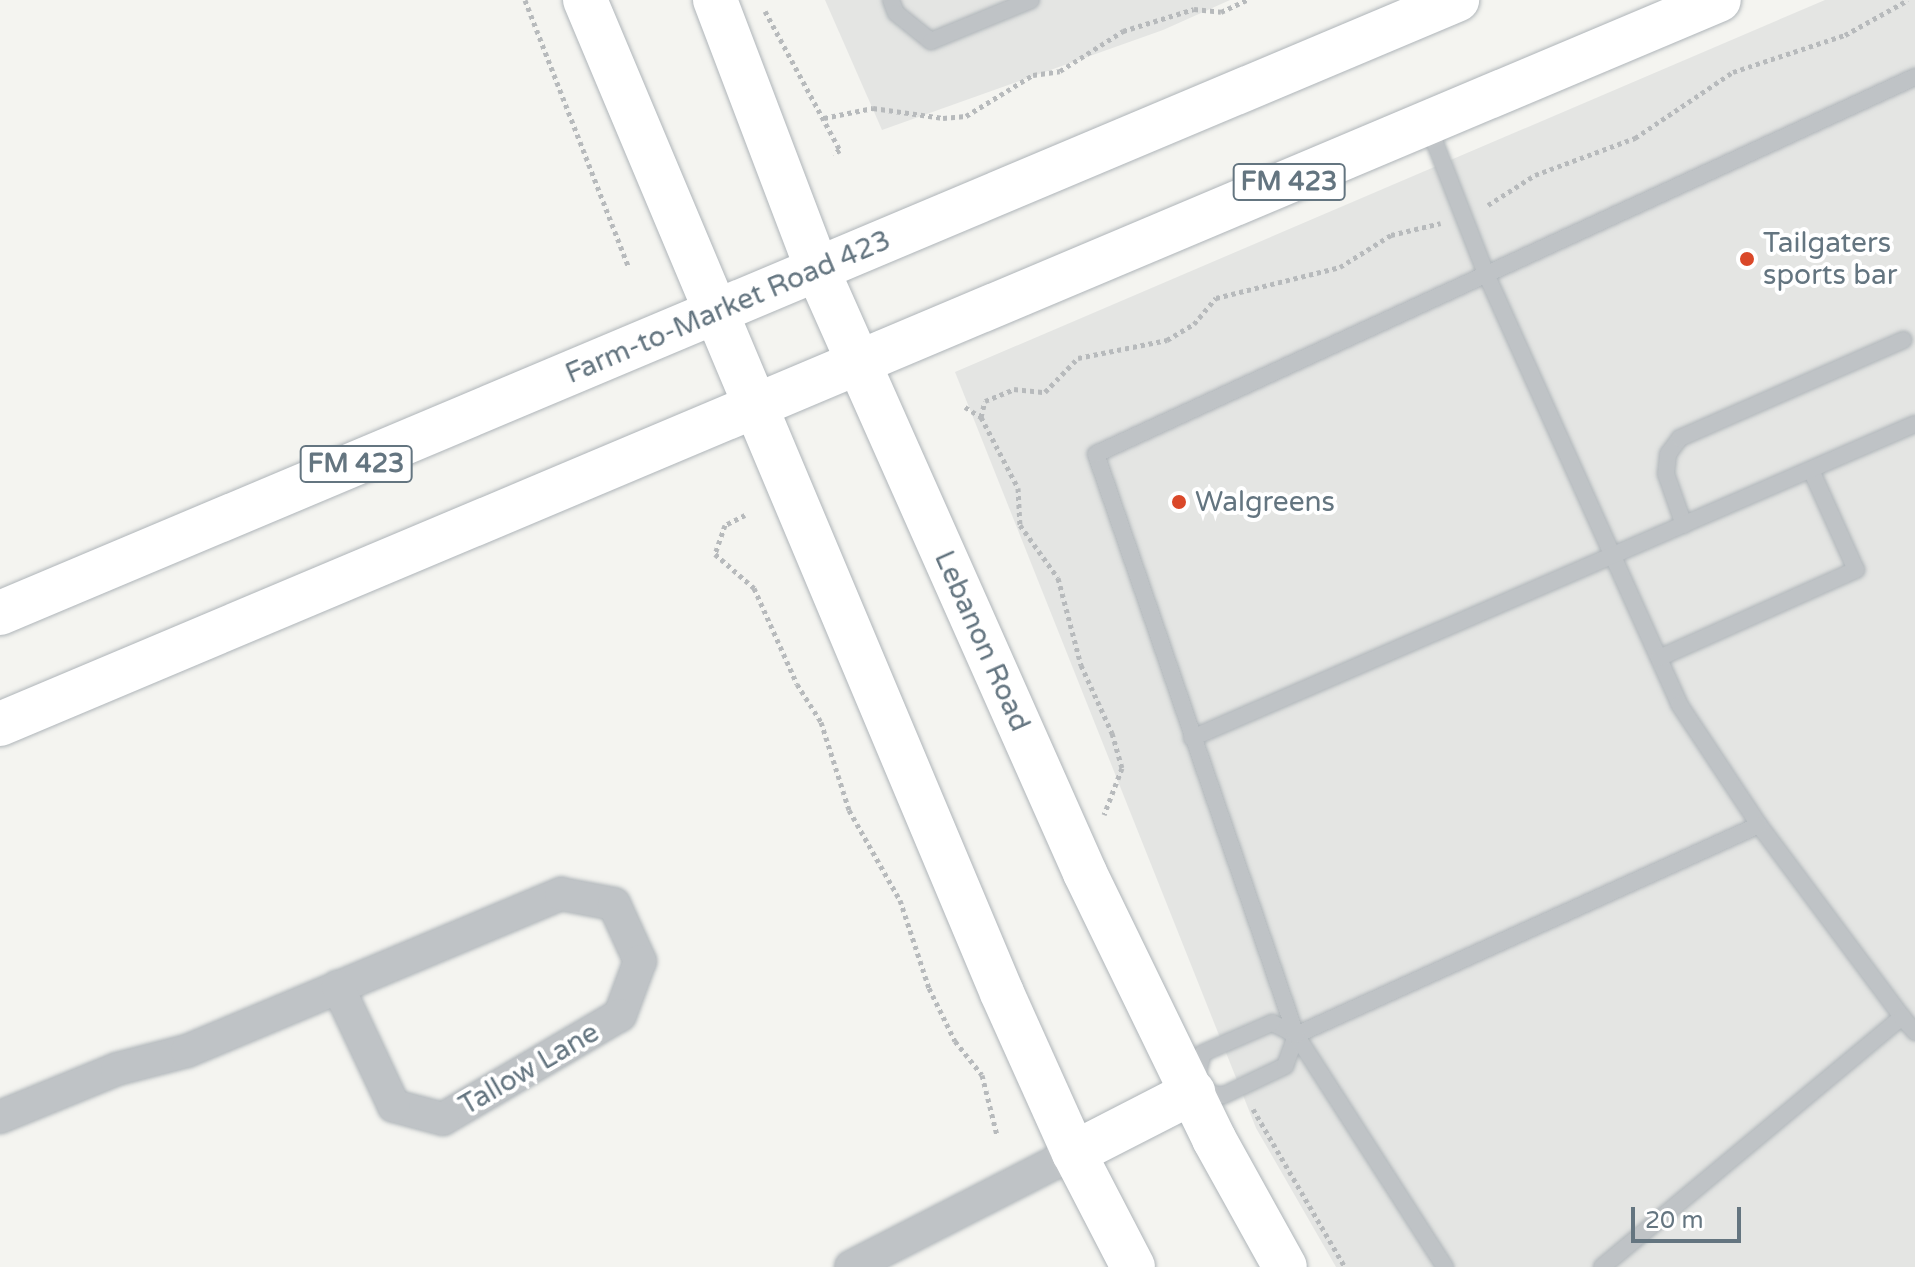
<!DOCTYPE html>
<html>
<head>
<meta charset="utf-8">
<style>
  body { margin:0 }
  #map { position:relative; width:1915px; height:1267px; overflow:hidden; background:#f4f4f0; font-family:"Varela Round",sans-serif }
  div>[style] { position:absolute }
  .built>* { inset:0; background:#e4e5e3 }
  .path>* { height:5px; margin-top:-2.5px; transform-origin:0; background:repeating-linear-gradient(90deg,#b7babc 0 4px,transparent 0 8px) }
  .roads { filter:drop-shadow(0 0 2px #afb5b9) drop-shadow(0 0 2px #afb5b9) }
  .service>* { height:16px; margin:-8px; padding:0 8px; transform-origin:8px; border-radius:8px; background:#bfc3c6 }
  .minor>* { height:32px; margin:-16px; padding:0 16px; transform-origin:16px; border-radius:16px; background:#bfc3c6 }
  .secondary>* { height:44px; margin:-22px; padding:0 22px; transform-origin:22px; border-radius:22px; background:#fff }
  .primary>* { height:44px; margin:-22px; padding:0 22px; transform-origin:22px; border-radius:22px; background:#fff }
  .dots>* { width:22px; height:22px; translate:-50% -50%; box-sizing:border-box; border:4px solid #fff; border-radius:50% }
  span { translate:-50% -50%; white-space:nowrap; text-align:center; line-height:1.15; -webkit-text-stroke:8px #fff; paint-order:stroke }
  .shield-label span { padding:2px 6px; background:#fff; border:2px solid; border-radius:6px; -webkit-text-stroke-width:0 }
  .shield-label { font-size:26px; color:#647580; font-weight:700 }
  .poi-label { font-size:28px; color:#647580 }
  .left { translate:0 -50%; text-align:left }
  .street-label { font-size:28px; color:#647580 }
  .scale { position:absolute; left:1631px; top:1207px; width:110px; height:36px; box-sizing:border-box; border:4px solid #647580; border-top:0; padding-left:10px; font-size:24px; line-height:28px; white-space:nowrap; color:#647580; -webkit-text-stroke:6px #fff; paint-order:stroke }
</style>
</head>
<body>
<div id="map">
  <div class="built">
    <div style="clip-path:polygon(825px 0,1230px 0,1163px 30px,882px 130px)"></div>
    <div style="clip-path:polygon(1825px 0,1915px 0,1915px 1267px,1336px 1267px,1256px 1128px,955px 372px)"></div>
  </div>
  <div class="path">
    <div style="left:525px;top:0;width:285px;rotate:68.8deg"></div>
    <div style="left:765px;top:11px;width:158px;rotate:61.7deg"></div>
    <div style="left:840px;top:150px;width:8px;rotate:150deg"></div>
    <div style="left:824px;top:118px;width:50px;rotate:-11.5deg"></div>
    <div style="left:873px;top:108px;width:71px;rotate:8.1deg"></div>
    <div style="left:943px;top:118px;width:23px;rotate:-5deg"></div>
    <div style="left:966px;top:116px;width:79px;rotate:-31.5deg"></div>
    <div style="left:1033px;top:75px;width:27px;rotate:-8deg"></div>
    <div style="left:1060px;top:71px;width:75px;rotate:-32.4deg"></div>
    <div style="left:1123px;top:31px;width:74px;rotate:-17.2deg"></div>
    <div style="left:1194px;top:9px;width:27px;rotate:6deg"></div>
    <div style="left:1221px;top:12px;width:29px;rotate:-25deg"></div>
    <div style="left:1488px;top:205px;width:56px;rotate:-32.6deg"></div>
    <div style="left:1535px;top:175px;width:107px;rotate:-20.3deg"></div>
    <div style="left:1635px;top:138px;width:118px;rotate:-34deg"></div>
    <div style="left:1733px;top:72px;width:118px;rotate:-18.3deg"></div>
    <div style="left:1845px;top:35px;width:72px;rotate:-29.1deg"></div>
    <div style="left:965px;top:407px;width:19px;rotate:32deg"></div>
    <div style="left:981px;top:417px;width:16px;rotate:-76deg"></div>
    <div style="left:985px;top:401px;width:31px;rotate:-22deg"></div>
    <div style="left:1014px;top:389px;width:31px;rotate:6deg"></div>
    <div style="left:1045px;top:392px;width:47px;rotate:-45.9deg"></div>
    <div style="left:1078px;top:358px;width:91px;rotate:-11.4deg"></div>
    <div style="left:1167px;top:340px;width:31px;rotate:-31deg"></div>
    <div style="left:1194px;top:324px;width:34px;rotate:-50deg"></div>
    <div style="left:1216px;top:298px;width:128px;rotate:-14deg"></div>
    <div style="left:1340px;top:267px;width:60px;rotate:-32.1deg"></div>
    <div style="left:1391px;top:235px;width:51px;rotate:-13.5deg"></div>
    <div style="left:981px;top:417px;width:80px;rotate:62.5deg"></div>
    <div style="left:1018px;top:488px;width:37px;rotate:87deg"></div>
    <div style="left:1020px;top:525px;width:65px;rotate:54.4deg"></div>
    <div style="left:1058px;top:578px;width:90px;rotate:75.2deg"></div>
    <div style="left:1081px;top:665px;width:75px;rotate:65.5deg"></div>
    <div style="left:1112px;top:733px;width:36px;rotate:74deg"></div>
    <div style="left:1122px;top:768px;width:50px;rotate:111deg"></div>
    <div style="left:745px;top:515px;width:22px;rotate:153deg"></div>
    <div style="left:725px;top:525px;width:31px;rotate:109deg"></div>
    <div style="left:715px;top:554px;width:52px;rotate:41.1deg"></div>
    <div style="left:754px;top:588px;width:105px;rotate:65.9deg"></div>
    <div style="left:797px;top:684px;width:45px;rotate:57.7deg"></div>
    <div style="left:821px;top:722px;width:92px;rotate:72.3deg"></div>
    <div style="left:849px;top:810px;width:103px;rotate:60.5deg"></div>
    <div style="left:900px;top:900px;width:93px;rotate:71.8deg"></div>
    <div style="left:929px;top:988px;width:59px;rotate:63.9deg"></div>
    <div style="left:955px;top:1041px;width:43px;rotate:51.5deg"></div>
    <div style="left:982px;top:1075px;width:62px;rotate:76deg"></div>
    <div style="left:1253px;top:1109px;width:183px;rotate:59.8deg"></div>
  </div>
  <div class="roads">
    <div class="service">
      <div style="left:891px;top:0;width:14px;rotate:69deg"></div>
      <div style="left:896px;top:13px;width:45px;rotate:38.7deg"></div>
      <div style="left:931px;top:41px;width:108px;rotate:-22.3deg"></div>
      <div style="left:1428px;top:125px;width:162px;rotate:68.7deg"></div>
      <div style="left:1487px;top:276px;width:469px;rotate:65.8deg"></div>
      <div style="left:1679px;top:704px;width:145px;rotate:56.5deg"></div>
      <div style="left:1759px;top:825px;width:239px;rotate:53.3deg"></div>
      <div style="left:1684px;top:525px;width:54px;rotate:-109.4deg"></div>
      <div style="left:1666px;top:474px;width:20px;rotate:-84deg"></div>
      <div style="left:1668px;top:454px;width:20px;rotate:-53deg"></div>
      <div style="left:1680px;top:438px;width:244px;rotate:-23.7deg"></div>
      <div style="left:1659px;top:658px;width:216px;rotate:-24.1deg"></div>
      <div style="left:1856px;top:570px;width:110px;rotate:-114.2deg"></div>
      <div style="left:1192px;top:738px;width:788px;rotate:-23.48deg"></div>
      <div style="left:1296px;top:1035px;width:27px;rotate:-153deg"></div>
      <div style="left:1272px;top:1023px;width:75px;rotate:156.5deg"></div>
      <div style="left:1203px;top:1053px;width:40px;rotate:104.4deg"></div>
      <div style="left:1193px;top:1092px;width:31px;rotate:6deg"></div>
      <div style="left:1224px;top:1095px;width:68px;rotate:-25.4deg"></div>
      <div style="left:1285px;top:1066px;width:33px;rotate:-70deg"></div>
      <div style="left:1296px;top:1035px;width:508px;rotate:-24.4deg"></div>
      <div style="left:1445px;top:1267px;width:276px;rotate:-122.7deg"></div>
      <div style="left:1296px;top:1035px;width:614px;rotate:-109deg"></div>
      <div style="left:1096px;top:454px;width:902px;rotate:-24.72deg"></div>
      <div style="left:1602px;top:1267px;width:391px;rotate:-39.8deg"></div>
      <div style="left:1902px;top:1017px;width:20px;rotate:49deg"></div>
    </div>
    <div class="minor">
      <div style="left:0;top:1117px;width:126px;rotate:-22.3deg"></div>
      <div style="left:117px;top:1069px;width:72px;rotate:-14.4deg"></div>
      <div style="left:187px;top:1051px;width:406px;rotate:-22.8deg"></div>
      <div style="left:561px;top:894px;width:54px;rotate:10.7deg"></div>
      <div style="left:614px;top:904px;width:63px;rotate:65.5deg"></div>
      <div style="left:640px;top:961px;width:58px;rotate:110.3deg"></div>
      <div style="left:620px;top:1015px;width:205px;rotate:149.6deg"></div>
      <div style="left:443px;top:1119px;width:51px;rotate:-165.1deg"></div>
      <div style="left:394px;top:1106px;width:132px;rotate:-115.2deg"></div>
      <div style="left:851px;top:1267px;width:250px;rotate:-27.1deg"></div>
    </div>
    <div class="secondary">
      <div style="left:585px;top:0;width:1077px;rotate:67.22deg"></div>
      <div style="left:1002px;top:993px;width:175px;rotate:65.8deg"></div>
      <div style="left:1074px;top:1153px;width:128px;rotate:62.6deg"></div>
      <div style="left:715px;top:0;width:288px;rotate:69.2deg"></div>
      <div style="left:817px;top:269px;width:661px;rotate:66.07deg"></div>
      <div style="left:1085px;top:873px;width:296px;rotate:64.1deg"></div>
      <div style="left:1214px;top:1139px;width:146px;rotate:61deg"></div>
      <div style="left:1074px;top:1153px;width:134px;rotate:-27.1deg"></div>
    </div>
    <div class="primary">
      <div style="left:0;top:613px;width:1581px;rotate:-22.82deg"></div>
      <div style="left:0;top:724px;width:1865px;rotate:-22.84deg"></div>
    </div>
  </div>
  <div class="dots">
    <div style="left:1747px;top:259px;background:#da4829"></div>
    <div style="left:1179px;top:502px;background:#da4829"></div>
  </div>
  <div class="shield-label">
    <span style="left:1289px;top:182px">FM 423</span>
    <span style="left:356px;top:464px">FM 423</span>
  </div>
  <div class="poi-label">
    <span class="left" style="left:1763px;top:259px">Tailgaters<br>sports bar</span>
    <span class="left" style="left:1195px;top:502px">Walgreens</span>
  </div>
  <div class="street-label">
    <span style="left:728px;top:307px;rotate:-23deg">Farm-to-Market Road 423</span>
    <span style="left:982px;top:641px;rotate:66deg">Lebanon Road</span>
    <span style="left:529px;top:1069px;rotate:-30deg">Tallow Lane</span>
  </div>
  <div class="scale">20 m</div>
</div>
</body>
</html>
